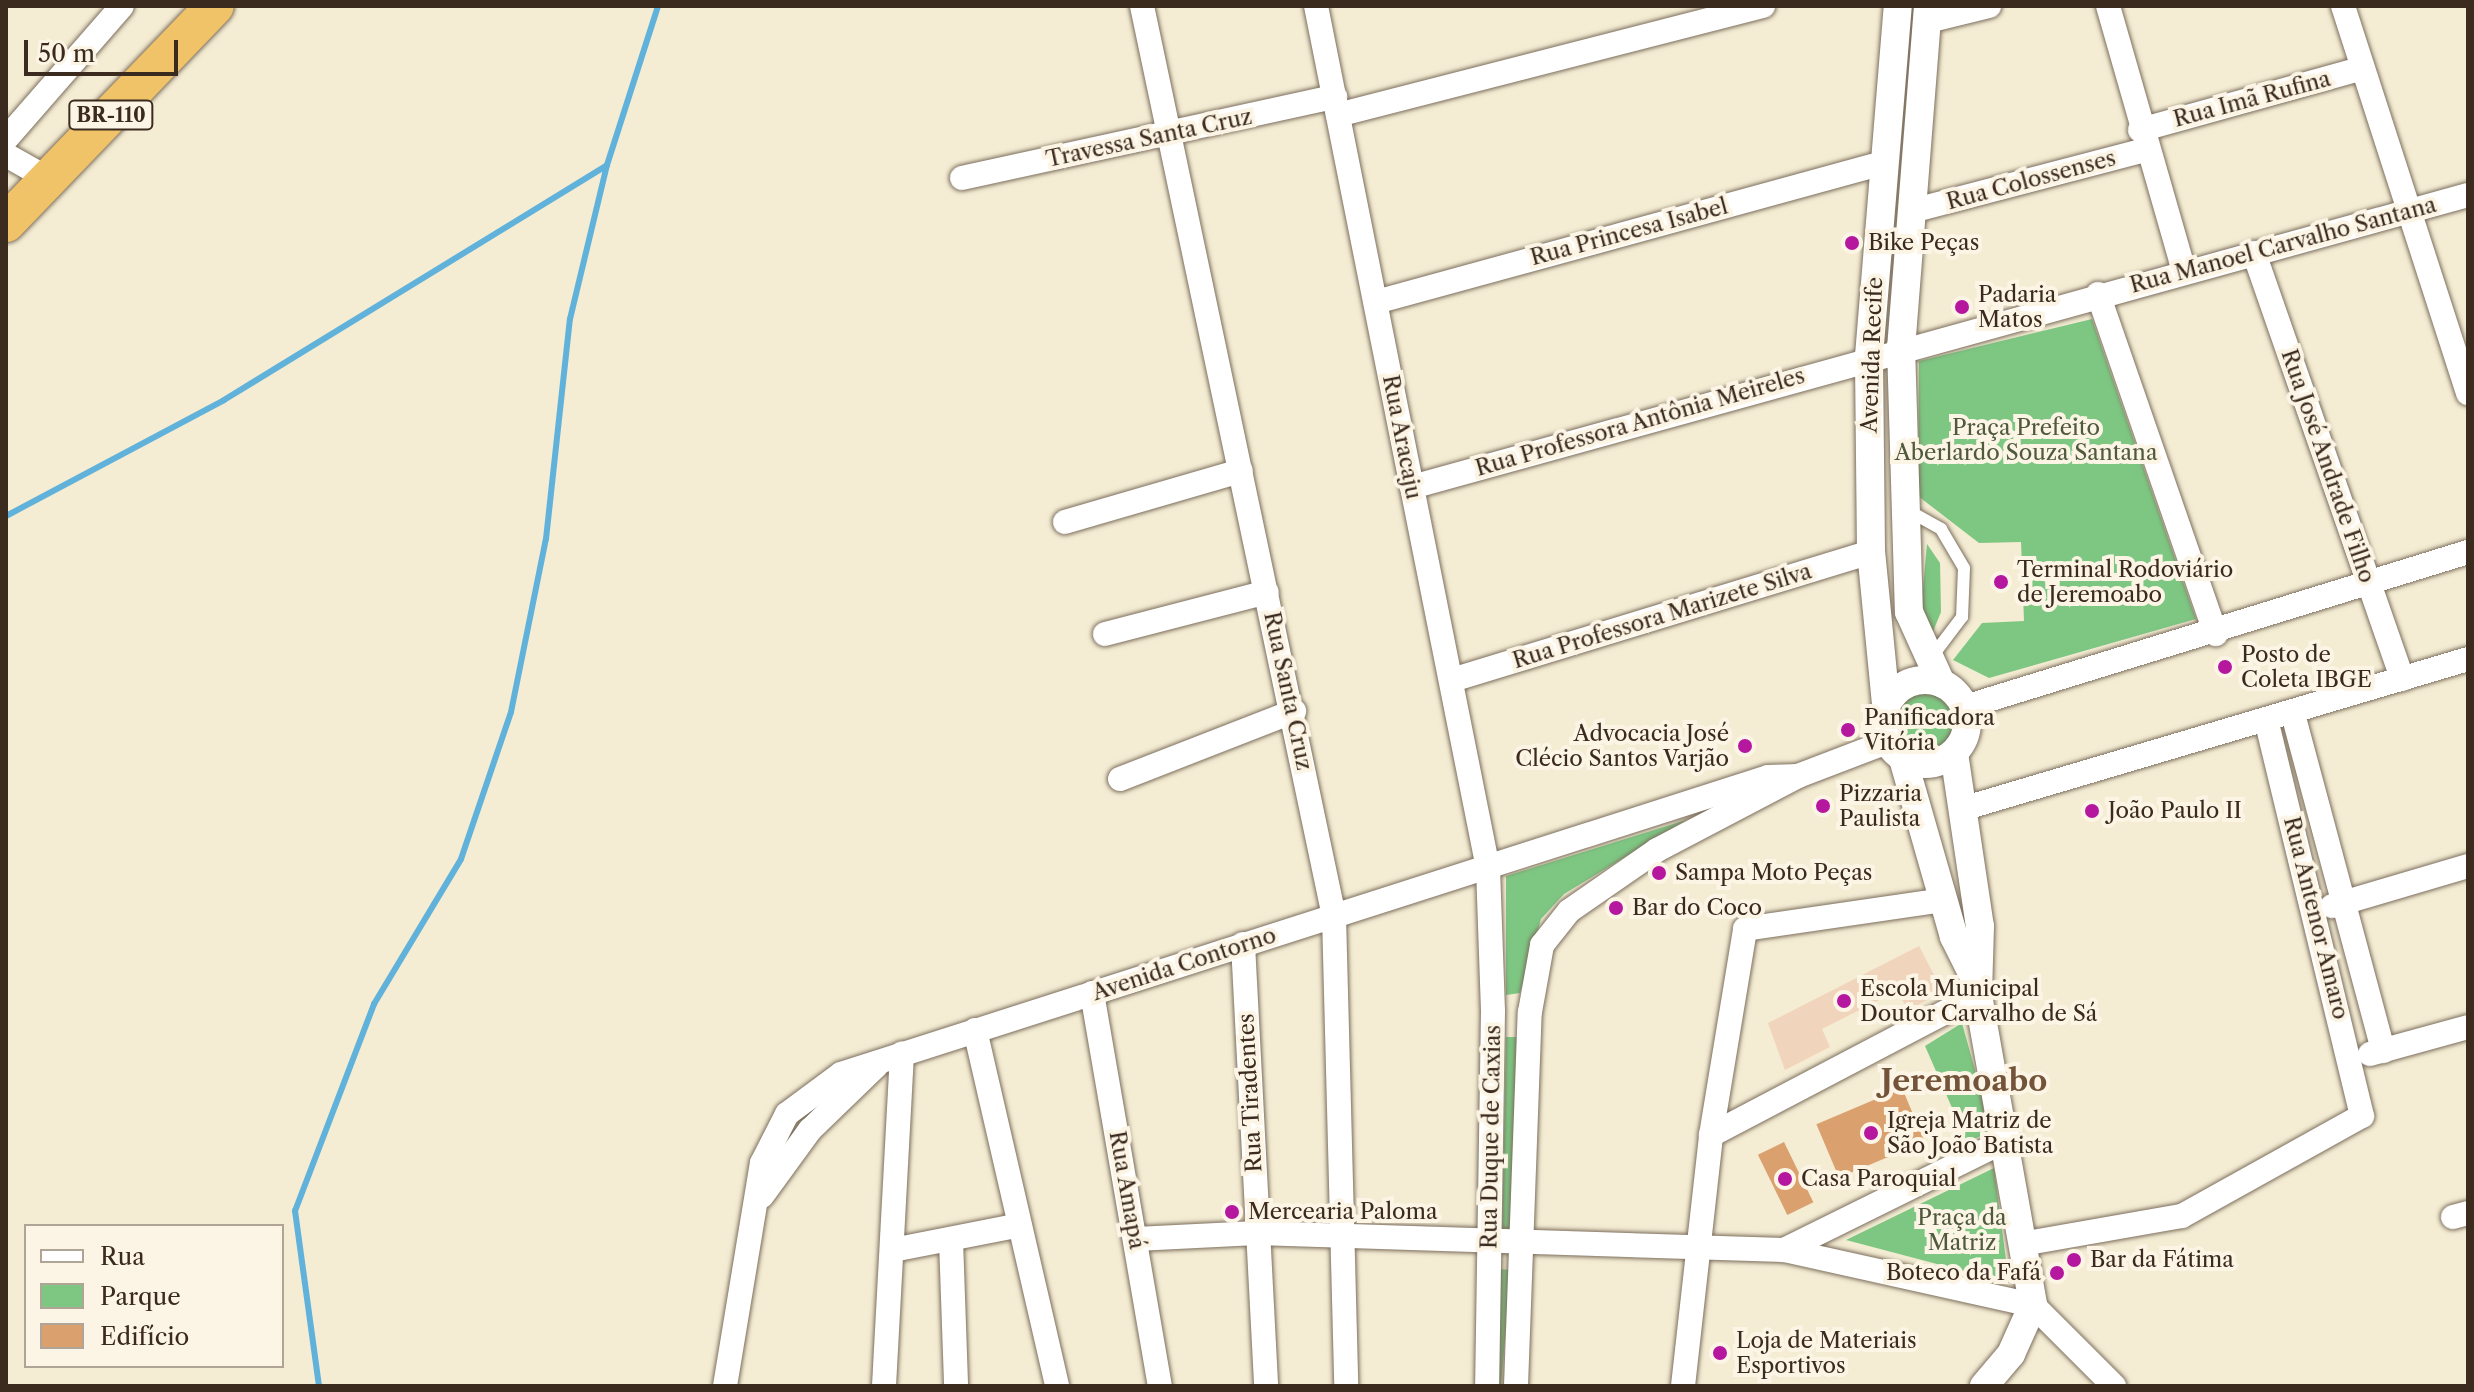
<!DOCTYPE html>
<html>
<head>
<meta charset="utf-8">
<style>
  body { margin:0 }
  #map { position:relative; width:2474px; height:1392px; overflow:hidden; background:#f4ecd3; font-family:"Libre Caslon Text",serif }
  div>[style] { position:absolute }
  .built>* { inset:0; background:#f0d5bc }
  .green>* { inset:0; background:#7ec783; transform-origin:0 0 }
  .round { border-radius:50% }
  .stream>* { height:6px; margin:-3px; padding:0 3px; transform-origin:3px; border-radius:3px; background:#60b2db }
  .building>* { inset:0; background:#daa16f; transform-origin:0 0 }
  .roads { filter:drop-shadow(0 0 2px #7c6e5d) drop-shadow(0 0 2px #7c6e5d) }
  .service>* { height:12px; margin:-6px; padding:0 6px; transform-origin:6px; border-radius:6px; background:#fff }
  .minor>* { height:24px; margin:-12px; padding:0 12px; transform-origin:12px; border-radius:12px; background:#fff }
  .tertiary>* { height:28px; margin:-14px; padding:0 14px; transform-origin:14px; border-radius:14px; background:#fff }
  .tertiary>.ring { margin:-14px; padding:0; box-sizing:content-box; background:none; border:28px solid #fff; border-radius:50% }
  .trunk>* { height:38px; margin:-19px; padding:0 19px; transform-origin:19px; border-radius:19px; background:#f1c369 }
  .dots>* { width:22px; height:22px; translate:-50% -50%; box-sizing:border-box; border:4px solid #fcf5e5; border-radius:50% }
  span { translate:-50% -50%; white-space:nowrap; text-align:center; line-height:1.15; -webkit-text-stroke:8px #fcf5e5; paint-order:stroke }
  .shield-label span { padding:2px 6px; background:#fcf5e5; border:2px solid; border-radius:6px; -webkit-text-stroke-width:0 }
  .shield-label { font-size:20px; color:#3b2a1e; font-weight:700 }
  .street-label { font-size:22px; color:#3b2a1e }
  .poi-label { font-size:22px; color:#3b2a1e }
  .left { translate:0 -50%; text-align:left }
  .right { translate:-100% -50%; text-align:right }
  .park-label { font-size:22px; color:#4f593c }
  .district-label { font-size:30px; color:#73543a; font-weight:700 }
  .frame { position:absolute; inset:0; border:8px solid #3b2a1e; pointer-events:none }
  .legend { position:absolute; left:24px; top:1224px; width:260px; height:144px; box-sizing:border-box; background:#fcf5e5; border:2px solid #afa495; margin:0; padding:10px 14px; list-style:none; font-size:24px; color:#3b2a1e }
  .legend li { display:flex; align-items:center; gap:16px; height:40px }
  .legend b { width:40px; border:2px solid #afa495 }
  .scale { position:absolute; left:24px; top:40px; width:154px; height:36px; box-sizing:border-box; border:4px solid #3b2a1e; border-top:0; padding-left:10px; font-size:24px; line-height:28px; white-space:nowrap; color:#3b2a1e; -webkit-text-stroke:6px #fcf5e5; paint-order:stroke }
</style>
</head>
<body>
<div id="map">
  <div class="built">
    <div style="clip-path:polygon(1919px 946px,1943px 992px,1908px 1010px,1897px 991px,1822px 1029px,1830px 1047px,1785px 1070px,1768px 1023px)"></div>
  </div>
  <div class="green">
    <div style="clip-path:polygon(2092px 319px,2196px 619px,1989px 678px,1953px 660px,1982px 623px,2024px 621px,2021px 542px,1979px 543px,1918px 496px,1919px 361px)"></div>
    <div style="clip-path:polygon(1927px 544px,1940px 563px,1941px 612px,1932px 634px,1921px 611px)"></div>
    <div class="round" style="left:1896px;top:692px;width:58px;height:58px"></div>
    <div style="clip-path:polygon(1686px 820px,1564px 894px,1541px 919px,1520px 993px,1506px 995px,1506px 876px)"></div>
    <div style="clip-path:polygon(1962px 1023px,1992px 1131px,1967px 1142px,1925px 1046px)"></div>
    <div style="clip-path:polygon(1506px 1037px,1519px 1037px,1513px 1236px,1502px 1236px)"></div>
    <div style="clip-path:polygon(1994px 1168px,2009px 1283px,1846px 1240px)"></div>
    <div style="left:1500px;top:1269px;width:11px;height:117px;rotate:5deg"></div>
  </div>
  <div class="stream">
    <div style="left:6px;top:516px;width:247px;rotate:-28deg"></div>
    <div style="left:224px;top:400px;width:449px;rotate:-31.5deg"></div>
    <div style="left:319px;top:1386px;width:177px;rotate:-97.8deg"></div>
    <div style="left:295px;top:1211px;width:222px;rotate:-69.1deg"></div>
    <div style="left:374px;top:1004px;width:169px;rotate:-59deg"></div>
    <div style="left:461px;top:859px;width:155px;rotate:-71.2deg"></div>
    <div style="left:511px;top:712px;width:177px;rotate:-78.6deg"></div>
    <div style="left:546px;top:539px;width:221px;rotate:-83.8deg"></div>
    <div style="left:570px;top:319px;width:158px;rotate:-76.5deg"></div>
    <div style="left:607px;top:165px;width:167px;rotate:-72.2deg"></div>
  </div>
  <div class="building">
    <div style="left:1902px;top:1088px;width:58px;height:93px;rotate:67deg"></div>
    <div style="left:1784px;top:1142px;width:67px;height:29px;rotate:64deg"></div>
  </div>
  <div class="roads">
    <div class="service">
      <div style="left:1909px;top:511px;width:37px;rotate:29deg"></div>
      <div style="left:1941px;top:529px;width:45px;rotate:59.5deg"></div>
      <div style="left:1964px;top:568px;width:49px;rotate:92.3deg"></div>
      <div style="left:1962px;top:617px;width:51px;rotate:127.1deg"></div>
    </div>
    <div class="minor">
      <div style="left:1142px;top:6px;width:930px;rotate:78.09deg"></div>
      <div style="left:1334px;top:916px;width:470px;rotate:88.5deg"></div>
      <div style="left:1316px;top:6px;width:879px;rotate:78.72deg"></div>
      <div style="left:1488px;top:868px;width:143px;rotate:88deg"></div>
      <div style="left:1493px;top:1011px;width:375px;rotate:90.9deg"></div>
      <div style="left:2108px;top:6px;width:276px;rotate:74deg"></div>
      <div style="left:2343px;top:6px;width:407px;rotate:72.1deg"></div>
      <div style="left:1928px;top:21px;width:63px;rotate:-13.8deg"></div>
      <div style="left:1338px;top:115px;width:439px;rotate:-14.4deg"></div>
      <div style="left:2140px;top:130px;width:231px;rotate:-15.5deg"></div>
      <div style="left:6px;top:139px;width:176px;rotate:-48.9deg"></div>
      <div style="left:6px;top:155px;width:49px;rotate:29.2deg"></div>
      <div style="left:962px;top:178px;width:382px;rotate:-12.3deg"></div>
      <div style="left:1915px;top:210px;width:239px;rotate:-14.6deg"></div>
      <div style="left:2254px;top:253px;width:451px;rotate:70.8deg"></div>
      <div style="left:2098px;top:294px;width:360px;rotate:70.9deg"></div>
      <div style="left:1376px;top:302px;width:526px;rotate:-15.33deg"></div>
      <div style="left:1412px;top:487px;width:1096px;rotate:-15.46deg"></div>
      <div style="left:1065px;top:522px;width:183px;rotate:-16.2deg"></div>
      <div style="left:1105px;top:634px;width:167px;rotate:-14.5deg"></div>
      <div style="left:1452px;top:680px;width:438px;rotate:-17deg"></div>
      <div style="left:1965px;top:707px;width:526px;rotate:-17.13deg"></div>
      <div style="left:2293px;top:714px;width:349px;rotate:75deg"></div>
      <div style="left:1120px;top:779px;width:187px;rotate:-21.3deg"></div>
      <div style="left:1962px;top:809px;width:528px;rotate:-16.51deg"></div>
      <div style="left:2332px;top:906px;width:142px;rotate:-16.4deg"></div>
      <div style="left:1243px;top:944px;width:443px;rotate:87deg"></div>
      <div style="left:1092px;top:993px;width:399px;rotate:80.2deg"></div>
      <div style="left:975px;top:1030px;width:365px;rotate:77deg"></div>
      <div style="left:2370px;top:1054px;width:102px;rotate:-15.4deg"></div>
      <div style="left:1711px;top:1135px;width:301px;rotate:-27.7deg"></div>
      <div style="left:762px;top:1196px;width:82px;rotate:-54deg"></div>
      <div style="left:810px;top:1130px;width:93px;rotate:-44.1deg"></div>
      <div style="left:2453px;top:1217px;width:16px;rotate:-15deg"></div>
      <div style="left:1136px;top:1239px;width:121px;rotate:-2.8deg"></div>
      <div style="left:1257px;top:1233px;width:527px;rotate:1.85deg"></div>
      <div style="left:1784px;top:1250px;width:255px;rotate:12.5deg"></div>
      <div style="left:2033px;top:1305px;width:115px;rotate:45deg"></div>
      <div style="left:951px;top:1240px;width:146px;rotate:88deg"></div>
      <div style="left:2027px;top:1243px;width:157px;rotate:-9.9deg"></div>
      <div style="left:2182px;top:1216px;width:206px;rotate:-29.1deg"></div>
      <div style="left:2362px;top:1116px;width:405px;rotate:-103.6deg"></div>
      <div style="left:893px;top:1250px;width:129px;rotate:-11.1deg"></div>
      <div style="left:1784px;top:1250px;width:251px;rotate:-26.3deg"></div>
      <div style="left:725px;top:1386px;width:226px;rotate:-80.6deg"></div>
      <div style="left:762px;top:1163px;width:55px;rotate:-63deg"></div>
      <div style="left:787px;top:1114px;width:67px;rotate:-36.5deg"></div>
      <div style="left:841px;top:1074px;width:973px;rotate:-17.76deg"></div>
      <div style="left:1768px;top:777px;width:30px;rotate:-2deg"></div>
      <div style="left:884px;top:1386px;width:333px;rotate:-86.9deg"></div>
      <div style="left:1516px;top:1386px;width:374px;rotate:-87.9deg"></div>
      <div style="left:1530px;top:1012px;width:68px;rotate:-79.8deg"></div>
      <div style="left:1542px;top:945px;width:43px;rotate:-51.5deg"></div>
      <div style="left:1569px;top:911px;width:107px;rotate:-34.7deg"></div>
      <div style="left:1657px;top:850px;width:159px;rotate:-27.7deg"></div>
      <div style="left:1798px;top:776px;width:95px;rotate:-20.9deg"></div>
      <div style="left:1683px;top:1386px;width:253px;rotate:-83.6deg"></div>
      <div style="left:1711px;top:1135px;width:209px;rotate:-80.6deg"></div>
      <div style="left:1745px;top:929px;width:200px;rotate:-8.3deg"></div>
    </div>
    <div class="tertiary">
      <div style="left:1928px;top:6px;width:341px;rotate:94.5deg"></div>
      <div style="left:1901px;top:346px;width:266px;rotate:88.3deg"></div>
      <div style="left:1909px;top:612px;width:78px;rotate:65.7deg"></div>
      <div class="ring" style="left:1883px;top:680px;width:56px;height:56px"></div>
      <div style="left:1886px;top:704px;width:153px;rotate:-95.6deg"></div>
      <div style="left:1871px;top:552px;width:196px;rotate:-90.6deg"></div>
      <div style="left:1869px;top:356px;width:351px;rotate:-85.3deg"></div>
      <div style="left:1954px;top:753px;width:175px;rotate:81.5deg"></div>
      <div style="left:1980px;top:926px;width:69px;rotate:91.7deg"></div>
      <div style="left:1978px;top:995px;width:315px;rotate:79.9deg"></div>
      <div style="left:2033px;top:1305px;width:54px;rotate:114.2deg"></div>
      <div style="left:2011px;top:1354px;width:42px;rotate:130.2deg"></div>
      <div style="left:1903px;top:759px;width:185px;rotate:74deg"></div>
      <div style="left:1954px;top:937px;width:47px;rotate:63.4deg"></div>
    </div>
    <div class="trunk">
      <div style="left:6px;top:223px;width:301px;rotate:-46.1deg"></div>
    </div>
  </div>
  <div class="dots">
    <div style="left:1852px;top:243px;background:#b5179e"></div>
    <div style="left:1962px;top:307px;background:#b5179e"></div>
    <div style="left:2001px;top:582px;background:#b5179e"></div>
    <div style="left:2225px;top:667px;background:#b5179e"></div>
    <div style="left:1848px;top:730px;background:#b5179e"></div>
    <div style="left:1745px;top:746px;background:#b5179e"></div>
    <div style="left:1823px;top:806px;background:#b5179e"></div>
    <div style="left:2092px;top:811px;background:#b5179e"></div>
    <div style="left:1659px;top:873px;background:#b5179e"></div>
    <div style="left:1616px;top:908px;background:#b5179e"></div>
    <div style="left:1844px;top:1001px;background:#b5179e"></div>
    <div style="left:1871px;top:1133px;background:#b5179e"></div>
    <div style="left:1785px;top:1179px;background:#b5179e"></div>
    <div style="left:1232px;top:1212px;background:#b5179e"></div>
    <div style="left:2074px;top:1260px;background:#b5179e"></div>
    <div style="left:2057px;top:1273px;background:#b5179e"></div>
    <div style="left:1720px;top:1353px;background:#b5179e"></div>
  </div>
  <div class="shield-label">
    <span style="left:111px;top:115px">BR-110</span>
  </div>
  <div class="street-label">
    <span style="left:2252px;top:99px;rotate:-15deg">Rua Imã Rufina</span>
    <span style="left:1149px;top:138px;rotate:-12deg">Travessa Santa Cruz</span>
    <span style="left:2031px;top:180px;rotate:-15deg">Rua Colossenses</span>
    <span style="left:1629px;top:232px;rotate:-15deg">Rua Princesa Isabel</span>
    <span style="left:2283px;top:245px;rotate:-15deg">Rua Manoel Carvalho Santana</span>
    <span style="left:1872px;top:355px;rotate:-88deg">Avenida Recife</span>
    <span style="left:1640px;top:422px;rotate:-16deg">Rua Professora Antônia Meireles</span>
    <span style="left:1402px;top:437px;rotate:79deg">Rua Aracaju</span>
    <span style="left:2328px;top:466px;rotate:71deg">Rua José Andrade Filho</span>
    <span style="left:1662px;top:616px;rotate:-17deg">Rua Professora Marizete Silva</span>
    <span style="left:1288px;top:691px;rotate:78deg">Rua Santa Cruz</span>
    <span style="left:2316px;top:918px;rotate:76deg">Rua Antenor Amaro</span>
    <span style="left:1184px;top:964px;rotate:-18deg">Avenida Contorno</span>
    <span style="left:1250px;top:1093px;rotate:-93deg">Rua Tiradentes</span>
    <span style="left:1491px;top:1137px;rotate:-89deg">Rua Duque de Caxias</span>
    <span style="left:1127px;top:1190px;rotate:80deg">Rua Amapá</span>
  </div>
  <div class="poi-label">
    <span class="left" style="left:1868px;top:243px">Bike Peças</span>
    <span class="left" style="left:1978px;top:307px">Padaria<br>Matos</span>
    <span class="left" style="left:2017px;top:582px">Terminal Rodoviário<br>de Jeremoabo</span>
    <span class="left" style="left:2241px;top:667px">Posto de<br>Coleta IBGE</span>
    <span class="left" style="left:1864px;top:730px">Panificadora<br>Vitória</span>
    <span class="right" style="left:1729px;top:746px">Advocacia José<br>Clécio Santos Varjão</span>
    <span class="left" style="left:1839px;top:806px">Pizzaria<br>Paulista</span>
    <span class="left" style="left:2108px;top:811px">João Paulo II</span>
    <span class="left" style="left:1675px;top:873px">Sampa Moto Peças</span>
    <span class="left" style="left:1632px;top:908px">Bar do Coco</span>
    <span class="left" style="left:1860px;top:1001px">Escola Municipal<br>Doutor Carvalho de Sá</span>
    <span class="left" style="left:1887px;top:1133px">Igreja Matriz de<br>São João Batista</span>
    <span class="left" style="left:1801px;top:1179px">Casa Paroquial</span>
    <span class="left" style="left:1248px;top:1212px">Mercearia Paloma</span>
    <span class="left" style="left:2090px;top:1260px">Bar da Fátima</span>
    <span class="right" style="left:2041px;top:1273px">Boteco da Fafá</span>
    <span class="left" style="left:1736px;top:1353px">Loja de Materiais<br>Esportivos</span>
  </div>
  <div class="park-label">
    <span style="left:2026px;top:440px">Praça Prefeito<br>Aberlardo Souza Santana</span>
    <span style="left:1962px;top:1230px">Praça da<br>Matriz</span>
  </div>
  <div class="district-label">
    <span style="left:1964px;top:1081px">Jeremoabo</span>
  </div>
  <div class="frame"></div>
  <ul class="legend">
  <li><b style="height:10px;background:#fff"></b>Rua</li>
  <li><b style="height:22px;background:#7ec783"></b>Parque</li>
  <li><b style="height:22px;background:#daa16f"></b>Edifício</li>
  </ul>
  <div class="scale">50 m</div>
</div>
</body>
</html>
